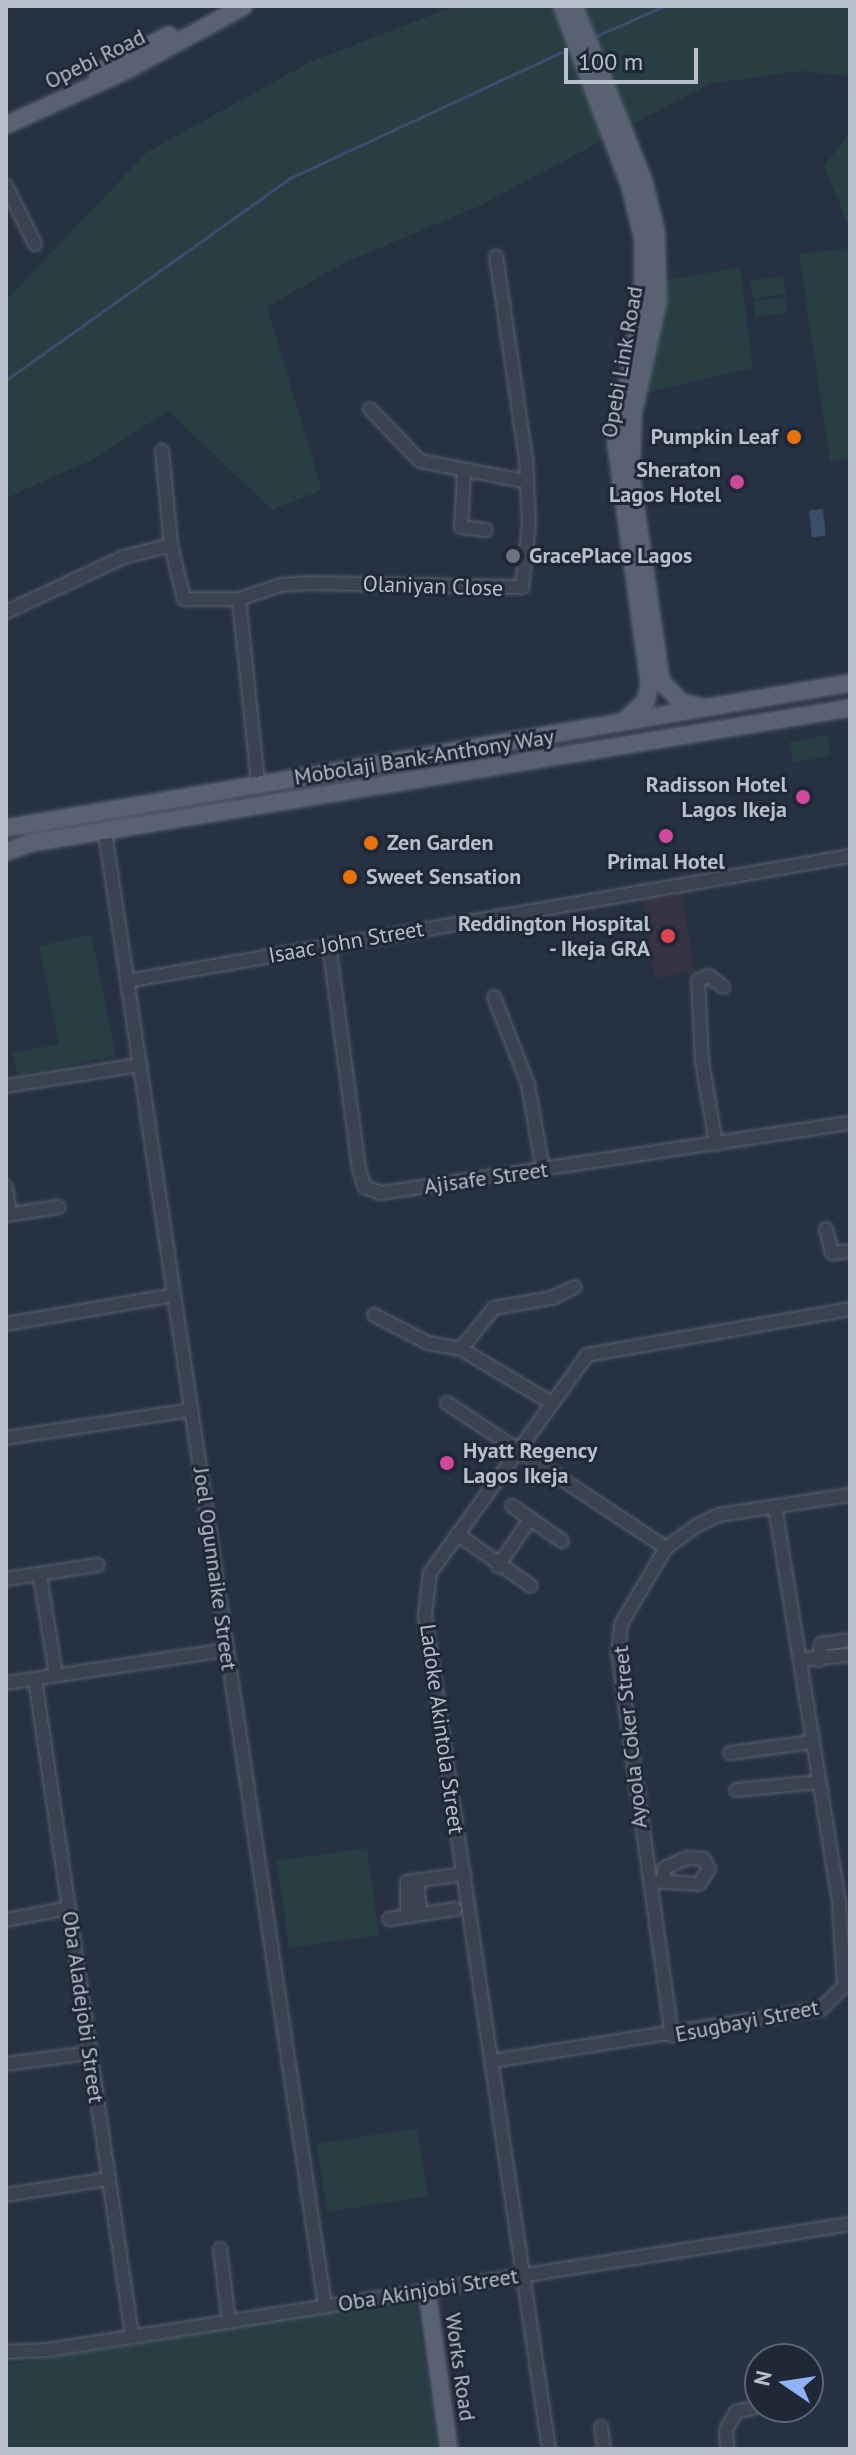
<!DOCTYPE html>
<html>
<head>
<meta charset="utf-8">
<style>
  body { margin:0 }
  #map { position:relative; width:856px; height:2455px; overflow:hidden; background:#263142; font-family:"PT Sans",sans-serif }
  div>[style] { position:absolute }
  .medical>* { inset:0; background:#353242; transform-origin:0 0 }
  .green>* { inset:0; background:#283e43; transform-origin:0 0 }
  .water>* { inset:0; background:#3b4d6b; transform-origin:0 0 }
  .stream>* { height:3px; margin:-1.5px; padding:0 1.5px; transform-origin:1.5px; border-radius:1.5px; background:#3b4d6b }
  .roads { filter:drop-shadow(0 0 2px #58616f) drop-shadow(0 0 2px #58616f) }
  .minor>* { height:12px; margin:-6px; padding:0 6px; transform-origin:6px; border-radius:6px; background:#3a4352 }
  .major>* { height:16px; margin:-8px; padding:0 8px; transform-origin:8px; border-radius:8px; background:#586272 }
  .dots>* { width:22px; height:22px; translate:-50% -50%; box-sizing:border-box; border:4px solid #1f2837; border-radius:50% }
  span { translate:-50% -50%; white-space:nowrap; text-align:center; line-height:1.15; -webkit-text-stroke:6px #1f2837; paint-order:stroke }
  .street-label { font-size:22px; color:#b7becc }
  .poi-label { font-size:22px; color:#b7becc; font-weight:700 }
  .right { translate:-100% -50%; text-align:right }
  .left { translate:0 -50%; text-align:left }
  .frame { position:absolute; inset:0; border:8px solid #b7becc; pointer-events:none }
  .north { position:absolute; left:744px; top:2343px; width:80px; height:80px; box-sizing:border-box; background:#1f2837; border:2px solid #5c6473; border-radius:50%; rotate:283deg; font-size:22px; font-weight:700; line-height:32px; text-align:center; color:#b7becc }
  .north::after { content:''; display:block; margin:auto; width:28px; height:36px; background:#8eb3f9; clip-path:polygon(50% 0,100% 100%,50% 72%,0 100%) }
  .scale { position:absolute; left:564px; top:48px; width:134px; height:36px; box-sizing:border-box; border:4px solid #b7becc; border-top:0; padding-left:10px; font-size:24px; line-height:28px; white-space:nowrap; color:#b7becc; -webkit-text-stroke:6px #1f2837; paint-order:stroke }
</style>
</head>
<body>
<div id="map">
  <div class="medical">
    <div style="left:682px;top:893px;width:80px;height:40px;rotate:81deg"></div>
  </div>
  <div class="green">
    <div style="clip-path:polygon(455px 6px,850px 6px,850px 76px,800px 71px,709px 84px,479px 206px,346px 262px,267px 307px,322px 490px,272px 510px,168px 411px,96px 458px,6px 498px,6px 300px,147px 152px,310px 62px)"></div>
    <div style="clip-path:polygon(850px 133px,850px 229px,824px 166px)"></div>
    <div style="clip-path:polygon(850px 248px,850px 458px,830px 462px,799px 254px)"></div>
    <div style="clip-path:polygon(740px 267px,753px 368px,644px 393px,666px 280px)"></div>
    <div style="left:783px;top:276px;width:18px;height:33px;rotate:81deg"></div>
    <div style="left:786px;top:297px;width:16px;height:33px;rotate:83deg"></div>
    <div style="left:827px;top:735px;width:21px;height:39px;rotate:79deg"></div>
    <div style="clip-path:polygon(91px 934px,116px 1056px,18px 1075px,13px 1053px,59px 1044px,39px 946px)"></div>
    <div style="left:367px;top:1848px;width:88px;height:91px;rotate:82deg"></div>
    <div style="left:417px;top:2128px;width:69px;height:102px;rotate:81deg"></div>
    <div style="clip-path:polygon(415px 2298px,438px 2449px,6px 2449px,6px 2365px)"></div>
  </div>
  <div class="water">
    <div style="left:823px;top:509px;width:27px;height:14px;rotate:84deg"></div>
  </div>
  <div class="stream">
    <div style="left:594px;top:37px;width:77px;rotate:-23.9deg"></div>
    <div style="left:6px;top:380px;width:349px;rotate:-35.4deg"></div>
    <div style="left:290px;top:178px;width:311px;rotate:-24.9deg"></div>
  </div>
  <div class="roads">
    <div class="minor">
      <div style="left:6px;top:186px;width:65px;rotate:63.4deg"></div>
      <div style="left:370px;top:409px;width:72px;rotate:46.1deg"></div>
      <div style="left:420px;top:461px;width:106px;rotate:10.9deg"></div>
      <div style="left:162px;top:451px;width:94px;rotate:84.5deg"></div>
      <div style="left:171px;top:545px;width:56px;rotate:76.5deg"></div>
      <div style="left:184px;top:599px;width:55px"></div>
      <div style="left:239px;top:599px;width:44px;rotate:-18.4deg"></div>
      <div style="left:281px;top:585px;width:29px;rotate:-4deg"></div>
      <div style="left:310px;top:583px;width:212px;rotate:1.1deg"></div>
      <div style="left:522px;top:587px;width:63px;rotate:-83.7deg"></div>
      <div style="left:529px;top:524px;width:65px;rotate:-92.6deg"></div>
      <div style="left:526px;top:459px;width:205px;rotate:-98.4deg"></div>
      <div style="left:464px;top:473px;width:54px;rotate:93.2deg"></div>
      <div style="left:461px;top:527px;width:25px;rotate:7deg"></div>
      <div style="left:239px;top:599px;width:186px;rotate:84.1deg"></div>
      <div style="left:6px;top:612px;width:130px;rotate:-25deg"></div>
      <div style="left:124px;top:557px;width:49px;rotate:-14.3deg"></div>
      <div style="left:105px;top:832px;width:1490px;rotate:81.51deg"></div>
      <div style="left:329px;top:944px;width:228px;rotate:82.4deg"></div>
      <div style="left:359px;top:1170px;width:18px;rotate:71deg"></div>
      <div style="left:365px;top:1187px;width:17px;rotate:21deg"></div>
      <div style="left:381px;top:1193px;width:474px;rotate:-8.5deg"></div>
      <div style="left:127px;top:981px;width:734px;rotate:-9.81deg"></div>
      <div style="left:494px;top:997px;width:93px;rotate:68.7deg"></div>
      <div style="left:528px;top:1084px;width:87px;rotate:80.1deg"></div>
      <div style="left:6px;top:1086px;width:136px;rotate:-8.9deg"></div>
      <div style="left:716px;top:1144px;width:84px;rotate:-99.6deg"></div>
      <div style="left:702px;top:1061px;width:81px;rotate:-92.8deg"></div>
      <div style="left:698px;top:980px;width:12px;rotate:-20deg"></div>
      <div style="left:709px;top:976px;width:18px;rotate:38deg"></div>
      <div style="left:6px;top:1187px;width:27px;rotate:82deg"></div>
      <div style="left:6px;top:1215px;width:53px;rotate:-8.7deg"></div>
      <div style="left:826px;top:1229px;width:25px;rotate:76deg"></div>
      <div style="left:832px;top:1253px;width:18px;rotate:-6deg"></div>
      <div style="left:374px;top:1315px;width:61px;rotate:27.4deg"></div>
      <div style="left:428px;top:1343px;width:34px;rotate:10deg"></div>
      <div style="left:461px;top:1349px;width:104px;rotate:30.8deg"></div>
      <div style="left:6px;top:1324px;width:170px;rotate:-9.8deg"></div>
      <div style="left:461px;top:1349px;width:53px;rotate:-51.2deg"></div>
      <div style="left:494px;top:1308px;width:59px;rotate:-9.8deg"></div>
      <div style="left:552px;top:1298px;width:25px;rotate:-26deg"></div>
      <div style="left:447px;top:1403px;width:263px;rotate:33.5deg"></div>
      <div style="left:6px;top:1438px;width:187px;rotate:-8.6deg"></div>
      <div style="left:512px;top:1506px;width:61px;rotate:35deg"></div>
      <div style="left:457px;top:1534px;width:90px;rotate:35.1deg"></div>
      <div style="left:498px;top:1566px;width:58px;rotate:-55.5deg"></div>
      <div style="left:40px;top:1576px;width:100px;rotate:80.8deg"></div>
      <div style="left:6px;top:1579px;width:93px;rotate:-8.7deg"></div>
      <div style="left:806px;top:1659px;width:44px;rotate:-5.2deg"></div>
      <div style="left:819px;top:1660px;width:16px;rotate:-83deg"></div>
      <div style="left:821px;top:1644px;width:29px;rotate:-8deg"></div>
      <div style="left:35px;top:1679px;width:663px;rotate:81.59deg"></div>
      <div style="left:6px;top:1683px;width:223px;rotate:-8.5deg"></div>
      <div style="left:730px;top:1753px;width:83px;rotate:-7.6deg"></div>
      <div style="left:736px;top:1790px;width:83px;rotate:-5.5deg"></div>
      <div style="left:417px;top:1880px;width:34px;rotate:85deg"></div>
      <div style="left:650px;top:1881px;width:49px;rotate:3.5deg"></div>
      <div style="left:699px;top:1884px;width:18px;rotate:-56deg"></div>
      <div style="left:709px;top:1869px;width:11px;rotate:-117deg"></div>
      <div style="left:704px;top:1859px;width:17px;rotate:-177deg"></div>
      <div style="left:687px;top:1858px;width:24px;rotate:156deg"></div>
      <div style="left:665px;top:1868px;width:10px;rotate:101deg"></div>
      <div style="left:407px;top:1916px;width:34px;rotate:-90deg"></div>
      <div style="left:407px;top:1882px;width:58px;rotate:-8deg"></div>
      <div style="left:389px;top:1919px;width:67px;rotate:-8.6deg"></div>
      <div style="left:6px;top:1920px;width:64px;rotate:-10.8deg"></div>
      <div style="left:672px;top:2036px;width:386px;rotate:-98deg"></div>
      <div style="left:618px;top:1654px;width:30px;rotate:-84deg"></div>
      <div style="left:621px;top:1624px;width:88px;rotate:-59.4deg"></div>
      <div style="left:666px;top:1548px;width:37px;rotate:-36deg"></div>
      <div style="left:696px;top:1526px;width:25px;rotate:-26deg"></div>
      <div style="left:719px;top:1515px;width:133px;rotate:-8.7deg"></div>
      <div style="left:492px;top:2061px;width:333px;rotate:-9deg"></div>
      <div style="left:821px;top:2009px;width:33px;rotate:-45deg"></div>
      <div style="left:844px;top:1986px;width:84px;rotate:-93.4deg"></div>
      <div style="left:839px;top:1902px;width:401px;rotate:-99.2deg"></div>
      <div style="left:6px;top:2064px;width:85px;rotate:-7.5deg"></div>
      <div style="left:6px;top:2195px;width:104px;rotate:-8.8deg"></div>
      <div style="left:220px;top:2249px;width:73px;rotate:82.9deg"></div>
      <div style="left:6px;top:2352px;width:42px;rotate:-2.7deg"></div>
      <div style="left:48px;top:2350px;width:812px;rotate:-8.93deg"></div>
      <div style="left:601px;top:2427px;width:22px;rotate:82deg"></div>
      <div style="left:549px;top:2449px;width:842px;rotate:-98.47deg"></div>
      <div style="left:425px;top:1616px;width:43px;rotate:-83.4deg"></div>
      <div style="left:430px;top:1573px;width:269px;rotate:-54.2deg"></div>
      <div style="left:587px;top:1355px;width:267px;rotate:-9.9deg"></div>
      <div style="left:727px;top:2449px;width:19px;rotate:-93deg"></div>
      <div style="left:726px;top:2430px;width:21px;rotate:-61deg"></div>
      <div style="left:736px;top:2412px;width:25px;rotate:-14deg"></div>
    </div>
    <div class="major">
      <div style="left:562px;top:6px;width:192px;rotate:69.3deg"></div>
      <div style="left:630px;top:186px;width:55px;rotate:76.2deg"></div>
      <div style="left:643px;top:239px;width:62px;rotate:90deg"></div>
      <div style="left:643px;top:301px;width:146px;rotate:100.7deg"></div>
      <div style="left:616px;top:444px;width:240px;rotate:82.1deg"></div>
      <div style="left:649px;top:682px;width:17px;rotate:97deg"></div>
      <div style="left:647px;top:699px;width:29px;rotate:136deg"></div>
      <div style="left:574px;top:6px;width:186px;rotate:68.3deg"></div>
      <div style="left:643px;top:179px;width:54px;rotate:76deg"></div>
      <div style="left:656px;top:231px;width:70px;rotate:88.4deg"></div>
      <div style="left:658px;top:301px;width:116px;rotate:102.5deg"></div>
      <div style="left:633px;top:414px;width:61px;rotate:91.9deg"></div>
      <div style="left:631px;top:475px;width:208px;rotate:81.7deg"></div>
      <div style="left:661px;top:681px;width:29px;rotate:46deg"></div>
      <div style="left:681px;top:702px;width:22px;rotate:13deg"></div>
      <div style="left:98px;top:72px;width:80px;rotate:-27.5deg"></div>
      <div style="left:6px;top:125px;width:133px;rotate:-24.4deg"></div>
      <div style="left:127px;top:70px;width:133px;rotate:-28.7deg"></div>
      <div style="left:6px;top:828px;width:856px;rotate:-9.75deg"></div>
      <div style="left:6px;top:852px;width:27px;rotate:-20deg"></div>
      <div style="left:31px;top:843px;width:830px;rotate:-9.36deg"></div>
      <div style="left:427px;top:2291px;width:160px;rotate:82.1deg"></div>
    </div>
  </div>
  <div class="dots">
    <div style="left:794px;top:437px;background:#e8710a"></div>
    <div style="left:737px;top:482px;background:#d1479c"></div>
    <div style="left:513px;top:556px;background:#6b7280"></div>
    <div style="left:803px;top:797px;background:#d1479c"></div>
    <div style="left:666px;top:836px;background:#d1479c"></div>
    <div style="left:371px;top:843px;background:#e8710a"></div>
    <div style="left:350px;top:877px;background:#e8710a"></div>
    <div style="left:668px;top:936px;background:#e0444e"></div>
    <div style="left:447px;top:1463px;background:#d1479c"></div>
  </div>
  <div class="street-label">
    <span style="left:95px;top:59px;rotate:-26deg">Opebi Road</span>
    <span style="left:622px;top:362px;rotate:-80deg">Opebi Link Road</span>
    <span style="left:433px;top:586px;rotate:2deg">Olaniyan Close</span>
    <span style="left:424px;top:757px;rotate:-9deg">Mobolaji Bank-Anthony Way</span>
    <span style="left:346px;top:942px;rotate:-10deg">Isaac John Street</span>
    <span style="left:486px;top:1178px;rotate:-8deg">Ajisafe Street</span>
    <span style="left:215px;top:1569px;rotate:82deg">Joel Ogunnaike Street</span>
    <span style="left:442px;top:1729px;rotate:82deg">Ladoke Akintola Street</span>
    <span style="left:630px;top:1737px;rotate:-96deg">Ayoola Coker Street</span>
    <span style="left:83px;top:2007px;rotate:82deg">Oba Aladejobi Street</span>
    <span style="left:747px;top:2021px;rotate:-11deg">Esugbayi Street</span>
    <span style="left:428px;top:2290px;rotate:-9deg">Oba Akinjobi Street</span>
    <span style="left:460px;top:2367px;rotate:82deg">Works Road</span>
  </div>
  <div class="poi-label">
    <span class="right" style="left:778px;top:437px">Pumpkin Leaf</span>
    <span class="right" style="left:721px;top:482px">Sheraton<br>Lagos Hotel</span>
    <span class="left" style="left:529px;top:556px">GracePlace Lagos</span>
    <span class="right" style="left:787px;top:797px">Radisson Hotel<br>Lagos Ikeja</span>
    <span class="left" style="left:387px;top:843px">Zen Garden</span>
    <span style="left:666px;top:862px">Primal Hotel</span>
    <span class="left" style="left:366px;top:877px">Sweet Sensation</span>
    <span class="right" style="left:650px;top:936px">Reddington Hospital<br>- Ikeja GRA</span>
    <span class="left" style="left:463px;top:1463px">Hyatt Regency<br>Lagos Ikeja</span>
  </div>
  <div class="frame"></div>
  <div class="north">N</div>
  <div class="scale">100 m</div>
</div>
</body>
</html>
